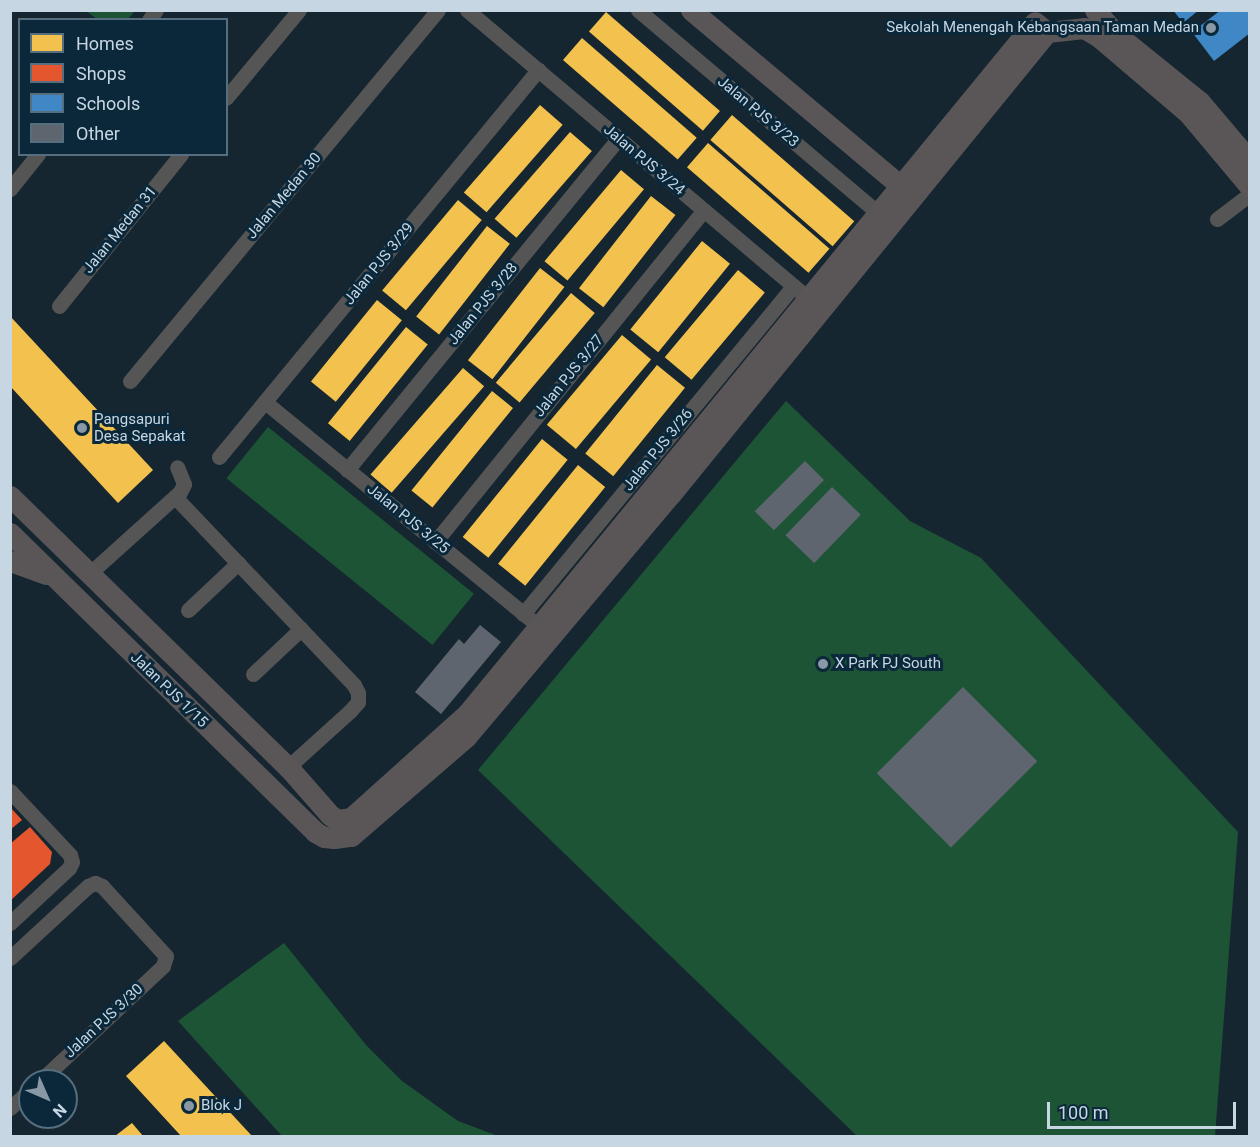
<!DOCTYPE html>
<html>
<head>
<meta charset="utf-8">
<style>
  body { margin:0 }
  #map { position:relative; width:1260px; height:1147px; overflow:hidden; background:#162630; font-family:Roboto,sans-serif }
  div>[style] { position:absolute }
  .green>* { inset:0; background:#1e5436; transform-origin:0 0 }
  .homes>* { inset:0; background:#f2c14e; transform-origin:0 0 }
  .shops>* { inset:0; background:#e4572e }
  .schools>* { inset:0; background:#3f88c5 }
  .building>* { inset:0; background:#5f656f; transform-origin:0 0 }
  .street>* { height:15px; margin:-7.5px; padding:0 7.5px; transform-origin:7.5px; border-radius:7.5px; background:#565556 }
  .secondary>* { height:21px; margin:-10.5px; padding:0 10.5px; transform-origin:10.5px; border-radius:10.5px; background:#5a5658 }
  .dots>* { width:16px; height:16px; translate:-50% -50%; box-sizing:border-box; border:3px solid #0b283b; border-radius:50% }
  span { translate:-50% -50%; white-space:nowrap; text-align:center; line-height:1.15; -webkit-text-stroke:6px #0b283b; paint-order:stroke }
  .poi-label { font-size:15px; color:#c6d6e3 }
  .right { translate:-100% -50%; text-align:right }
  .left { translate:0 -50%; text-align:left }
  .street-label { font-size:15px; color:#c6d6e3 }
  .frame { position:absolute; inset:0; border:12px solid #c6d6e3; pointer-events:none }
  .legend { position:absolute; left:18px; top:18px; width:210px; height:138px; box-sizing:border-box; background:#0b283b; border:2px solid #566e7e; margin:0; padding:8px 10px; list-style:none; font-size:18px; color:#c6d6e3 }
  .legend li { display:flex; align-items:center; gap:12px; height:30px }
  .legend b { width:30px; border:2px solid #566e7e }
  .north { position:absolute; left:18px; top:1069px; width:60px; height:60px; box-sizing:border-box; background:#0b283b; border:2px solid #566e7e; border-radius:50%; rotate:135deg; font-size:16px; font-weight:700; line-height:24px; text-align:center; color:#c6d6e3 }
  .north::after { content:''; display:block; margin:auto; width:21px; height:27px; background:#8898a4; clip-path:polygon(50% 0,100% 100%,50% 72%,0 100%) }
  .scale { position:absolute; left:1047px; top:1102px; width:189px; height:27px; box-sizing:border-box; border:3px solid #c6d6e3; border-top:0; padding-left:8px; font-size:18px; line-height:21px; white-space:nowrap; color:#c6d6e3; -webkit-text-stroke:4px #0b283b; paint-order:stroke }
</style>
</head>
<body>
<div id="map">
  <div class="green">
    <div style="clip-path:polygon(86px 11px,135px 11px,127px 20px,97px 19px)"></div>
    <div style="clip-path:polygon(786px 401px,910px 521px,981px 558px,1238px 832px,1215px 1136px,857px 1136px,478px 770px)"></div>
    <div style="left:268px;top:427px;width:265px;height:66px;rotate:39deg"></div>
    <div style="clip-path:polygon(284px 943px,366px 1045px,402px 1081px,458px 1121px,498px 1136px,282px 1136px,178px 1021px)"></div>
  </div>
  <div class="homes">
    <div style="left:606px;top:12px;width:151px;height:26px;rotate:41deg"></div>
    <div style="left:582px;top:38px;width:152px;height:29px;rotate:41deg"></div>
    <div style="left:540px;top:105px;width:30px;height:116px;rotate:41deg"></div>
    <div style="left:732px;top:115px;width:162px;height:33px;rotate:41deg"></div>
    <div style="left:570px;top:132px;width:29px;height:115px;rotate:41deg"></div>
    <div style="left:708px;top:143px;width:161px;height:32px;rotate:41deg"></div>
    <div style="left:621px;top:170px;width:30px;height:119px;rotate:40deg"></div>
    <div style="left:651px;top:196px;width:31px;height:117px;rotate:38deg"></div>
    <div style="left:458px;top:200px;width:31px;height:118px;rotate:40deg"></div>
    <div style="left:487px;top:226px;width:29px;height:115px;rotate:38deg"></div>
    <div style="left:702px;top:241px;width:36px;height:114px;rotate:39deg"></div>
    <div style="left:540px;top:268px;width:31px;height:117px;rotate:38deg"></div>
    <div style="left:738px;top:270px;width:35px;height:114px;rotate:40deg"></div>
    <div style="left:571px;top:293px;width:31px;height:117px;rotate:40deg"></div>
    <div style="left:377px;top:300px;width:32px;height:105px;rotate:39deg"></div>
    <div style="clip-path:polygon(10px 316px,153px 470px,118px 503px,10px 386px)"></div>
    <div style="left:406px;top:327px;width:28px;height:124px;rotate:39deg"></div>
    <div style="left:622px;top:335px;width:38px;height:117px;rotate:40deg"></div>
    <div style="left:657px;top:365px;width:36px;height:114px;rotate:39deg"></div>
    <div style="left:463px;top:368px;width:28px;height:141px;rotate:41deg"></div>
    <div style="left:492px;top:391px;width:27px;height:128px;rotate:39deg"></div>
    <div style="left:542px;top:439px;width:33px;height:126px;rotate:39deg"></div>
    <div style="left:578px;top:465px;width:35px;height:127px;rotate:39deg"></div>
    <div style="clip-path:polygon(164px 1041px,252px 1136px,181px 1136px,126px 1076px)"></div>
    <div style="clip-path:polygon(132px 1123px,143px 1136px,115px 1136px)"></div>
  </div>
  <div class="shops">
    <div style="clip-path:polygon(10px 807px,22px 820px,10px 830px)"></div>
    <div style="clip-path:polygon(30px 827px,52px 852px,50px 864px,10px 901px,10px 844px)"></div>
  </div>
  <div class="schools">
    <div style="clip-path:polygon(1173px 10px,1199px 10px,1183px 23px)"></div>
    <div style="clip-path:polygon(1221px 10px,1250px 10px,1250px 33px,1214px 61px,1192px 32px)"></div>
  </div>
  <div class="building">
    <div style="left:805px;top:461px;width:27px;height:71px;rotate:45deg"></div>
    <div style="left:832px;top:487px;width:40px;height:67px;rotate:44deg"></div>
    <div style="clip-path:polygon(480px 625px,501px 642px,441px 714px,415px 692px,459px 639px,464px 644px)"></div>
    <div style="left:963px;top:687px;width:105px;height:122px;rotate:45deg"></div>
  </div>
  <div class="street">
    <div style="left:467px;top:10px;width:456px;rotate:40.2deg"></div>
    <div style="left:638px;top:10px;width:314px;rotate:40.2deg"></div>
    <div style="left:149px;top:20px;width:12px;rotate:-55deg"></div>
    <div style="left:226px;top:98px;width:114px;rotate:-50.3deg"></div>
    <div style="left:10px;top:189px;width:45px;rotate:-51.3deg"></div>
    <div style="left:1217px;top:219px;width:41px;rotate:-37.1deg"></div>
    <div style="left:59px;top:306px;width:195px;rotate:-51.2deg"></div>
    <div style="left:130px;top:381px;width:482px;rotate:-50.3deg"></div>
    <div style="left:265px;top:402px;width:343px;rotate:39.3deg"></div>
    <div style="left:219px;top:457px;width:502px;rotate:-50.5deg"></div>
    <div style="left:347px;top:470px;width:429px;rotate:-50.7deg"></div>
    <div style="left:175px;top:497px;width:260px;rotate:46.4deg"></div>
    <div style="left:354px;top:685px;width:9px;rotate:63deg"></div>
    <div style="left:358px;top:693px;width:9px;rotate:90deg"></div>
    <div style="left:358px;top:702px;width:12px;rotate:132deg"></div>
    <div style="left:350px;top:711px;width:84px;rotate:137.9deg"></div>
    <div style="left:435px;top:542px;width:427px;rotate:-51deg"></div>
    <div style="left:90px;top:573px;width:121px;rotate:-42deg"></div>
    <div style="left:180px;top:492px;width:9px;rotate:-63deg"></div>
    <div style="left:184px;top:484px;width:18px;rotate:-112deg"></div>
    <div style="left:188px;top:610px;width:69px;rotate:-43.2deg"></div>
    <div style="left:523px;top:614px;width:425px;rotate:-50.5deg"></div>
    <div style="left:253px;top:674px;width:66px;rotate:-43.2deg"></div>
    <div style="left:10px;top:791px;width:88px;rotate:46.8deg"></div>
    <div style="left:70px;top:855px;width:7px;rotate:74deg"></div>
    <div style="left:72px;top:862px;width:7px;rotate:117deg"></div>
    <div style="left:69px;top:868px;width:81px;rotate:137deg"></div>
    <div style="left:10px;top:958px;width:106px;rotate:-42.7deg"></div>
    <div style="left:88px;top:886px;width:8px;rotate:-23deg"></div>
    <div style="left:95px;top:883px;width:8px;rotate:23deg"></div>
    <div style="left:102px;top:886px;width:95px;rotate:47.6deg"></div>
    <div style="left:166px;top:956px;width:10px;rotate:107deg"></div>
    <div style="left:163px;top:966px;width:168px;rotate:136.9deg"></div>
    <div style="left:10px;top:1108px;width:27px;rotate:-42deg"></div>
  </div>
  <div class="secondary">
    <div style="left:691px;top:10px;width:285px;rotate:40deg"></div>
    <div style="left:1095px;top:10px;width:33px;rotate:49deg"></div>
    <div style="left:1117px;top:35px;width:107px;rotate:38.9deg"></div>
    <div style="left:1200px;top:102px;width:77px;rotate:49.7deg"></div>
    <div style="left:1037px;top:24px;width:13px;rotate:39deg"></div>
    <div style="left:1047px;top:32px;width:37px;rotate:-6deg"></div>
    <div style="left:1084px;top:28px;width:17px;rotate:31deg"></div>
    <div style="left:1099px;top:37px;width:118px;rotate:40.5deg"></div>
    <div style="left:1189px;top:114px;width:95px;rotate:50.1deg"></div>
    <div style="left:10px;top:496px;width:388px;rotate:44.3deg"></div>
    <div style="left:288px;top:767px;width:64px;rotate:48.8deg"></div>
    <div style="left:330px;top:815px;width:9px;rotate:36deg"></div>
    <div style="left:337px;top:820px;width:14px;rotate:-8deg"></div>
    <div style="left:351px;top:818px;width:156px;rotate:-41.9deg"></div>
    <div style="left:467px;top:714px;width:895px;rotate:-50.62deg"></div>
    <div style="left:10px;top:533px;width:427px;rotate:44.4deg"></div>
    <div style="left:315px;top:832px;width:10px;rotate:29deg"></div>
    <div style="left:324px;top:837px;width:10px;rotate:6deg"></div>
    <div style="left:334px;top:838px;width:17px;rotate:-7deg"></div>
    <div style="left:351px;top:836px;width:152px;rotate:-40.7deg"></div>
    <div style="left:466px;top:737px;width:317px;rotate:-49.9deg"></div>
    <div style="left:670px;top:495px;width:597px;rotate:-50.85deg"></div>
    <div style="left:10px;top:561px;width:38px;rotate:20deg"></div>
  </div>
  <div class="dots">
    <div style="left:1211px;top:28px;background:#8898a4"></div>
    <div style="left:82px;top:428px;background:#8898a4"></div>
    <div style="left:823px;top:664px;background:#8898a4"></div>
    <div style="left:189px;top:1106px;background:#8898a4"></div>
  </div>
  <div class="poi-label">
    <span class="right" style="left:1199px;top:28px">Sekolah Menengah Kebangsaan Taman Medan</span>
    <span class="left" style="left:94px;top:428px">Pangsapuri<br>Desa Sepakat</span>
    <span class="left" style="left:835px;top:664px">X Park PJ South</span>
    <span class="left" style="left:201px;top:1106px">Blok J</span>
  </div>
  <div class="street-label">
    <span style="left:758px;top:112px;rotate:40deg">Jalan PJS 3/23</span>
    <span style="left:644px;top:160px;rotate:40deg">Jalan PJS 3/24</span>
    <span style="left:284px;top:196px;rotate:-50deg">Jalan Medan 30</span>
    <span style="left:120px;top:230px;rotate:-51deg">Jalan Medan 31</span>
    <span style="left:379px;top:264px;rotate:-51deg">Jalan PJS 3/29</span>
    <span style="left:483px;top:304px;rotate:-51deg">Jalan PJS 3/28</span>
    <span style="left:569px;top:376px;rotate:-51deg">Jalan PJS 3/27</span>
    <span style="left:658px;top:450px;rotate:-51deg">Jalan PJS 3/26</span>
    <span style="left:408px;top:519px;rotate:39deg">Jalan PJS 3/25</span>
    <span style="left:169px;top:690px;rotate:44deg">Jalan PJS 1/15</span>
    <span style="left:104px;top:1021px;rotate:-43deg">Jalan PJS 3/30</span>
  </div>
  <div class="frame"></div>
  <ul class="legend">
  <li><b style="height:16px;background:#f2c14e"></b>Homes</li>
  <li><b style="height:16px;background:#e4572e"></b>Shops</li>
  <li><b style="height:16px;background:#3f88c5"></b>Schools</li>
  <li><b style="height:16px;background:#5f656f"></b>Other</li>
  </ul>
  <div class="north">N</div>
  <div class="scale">100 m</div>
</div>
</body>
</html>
